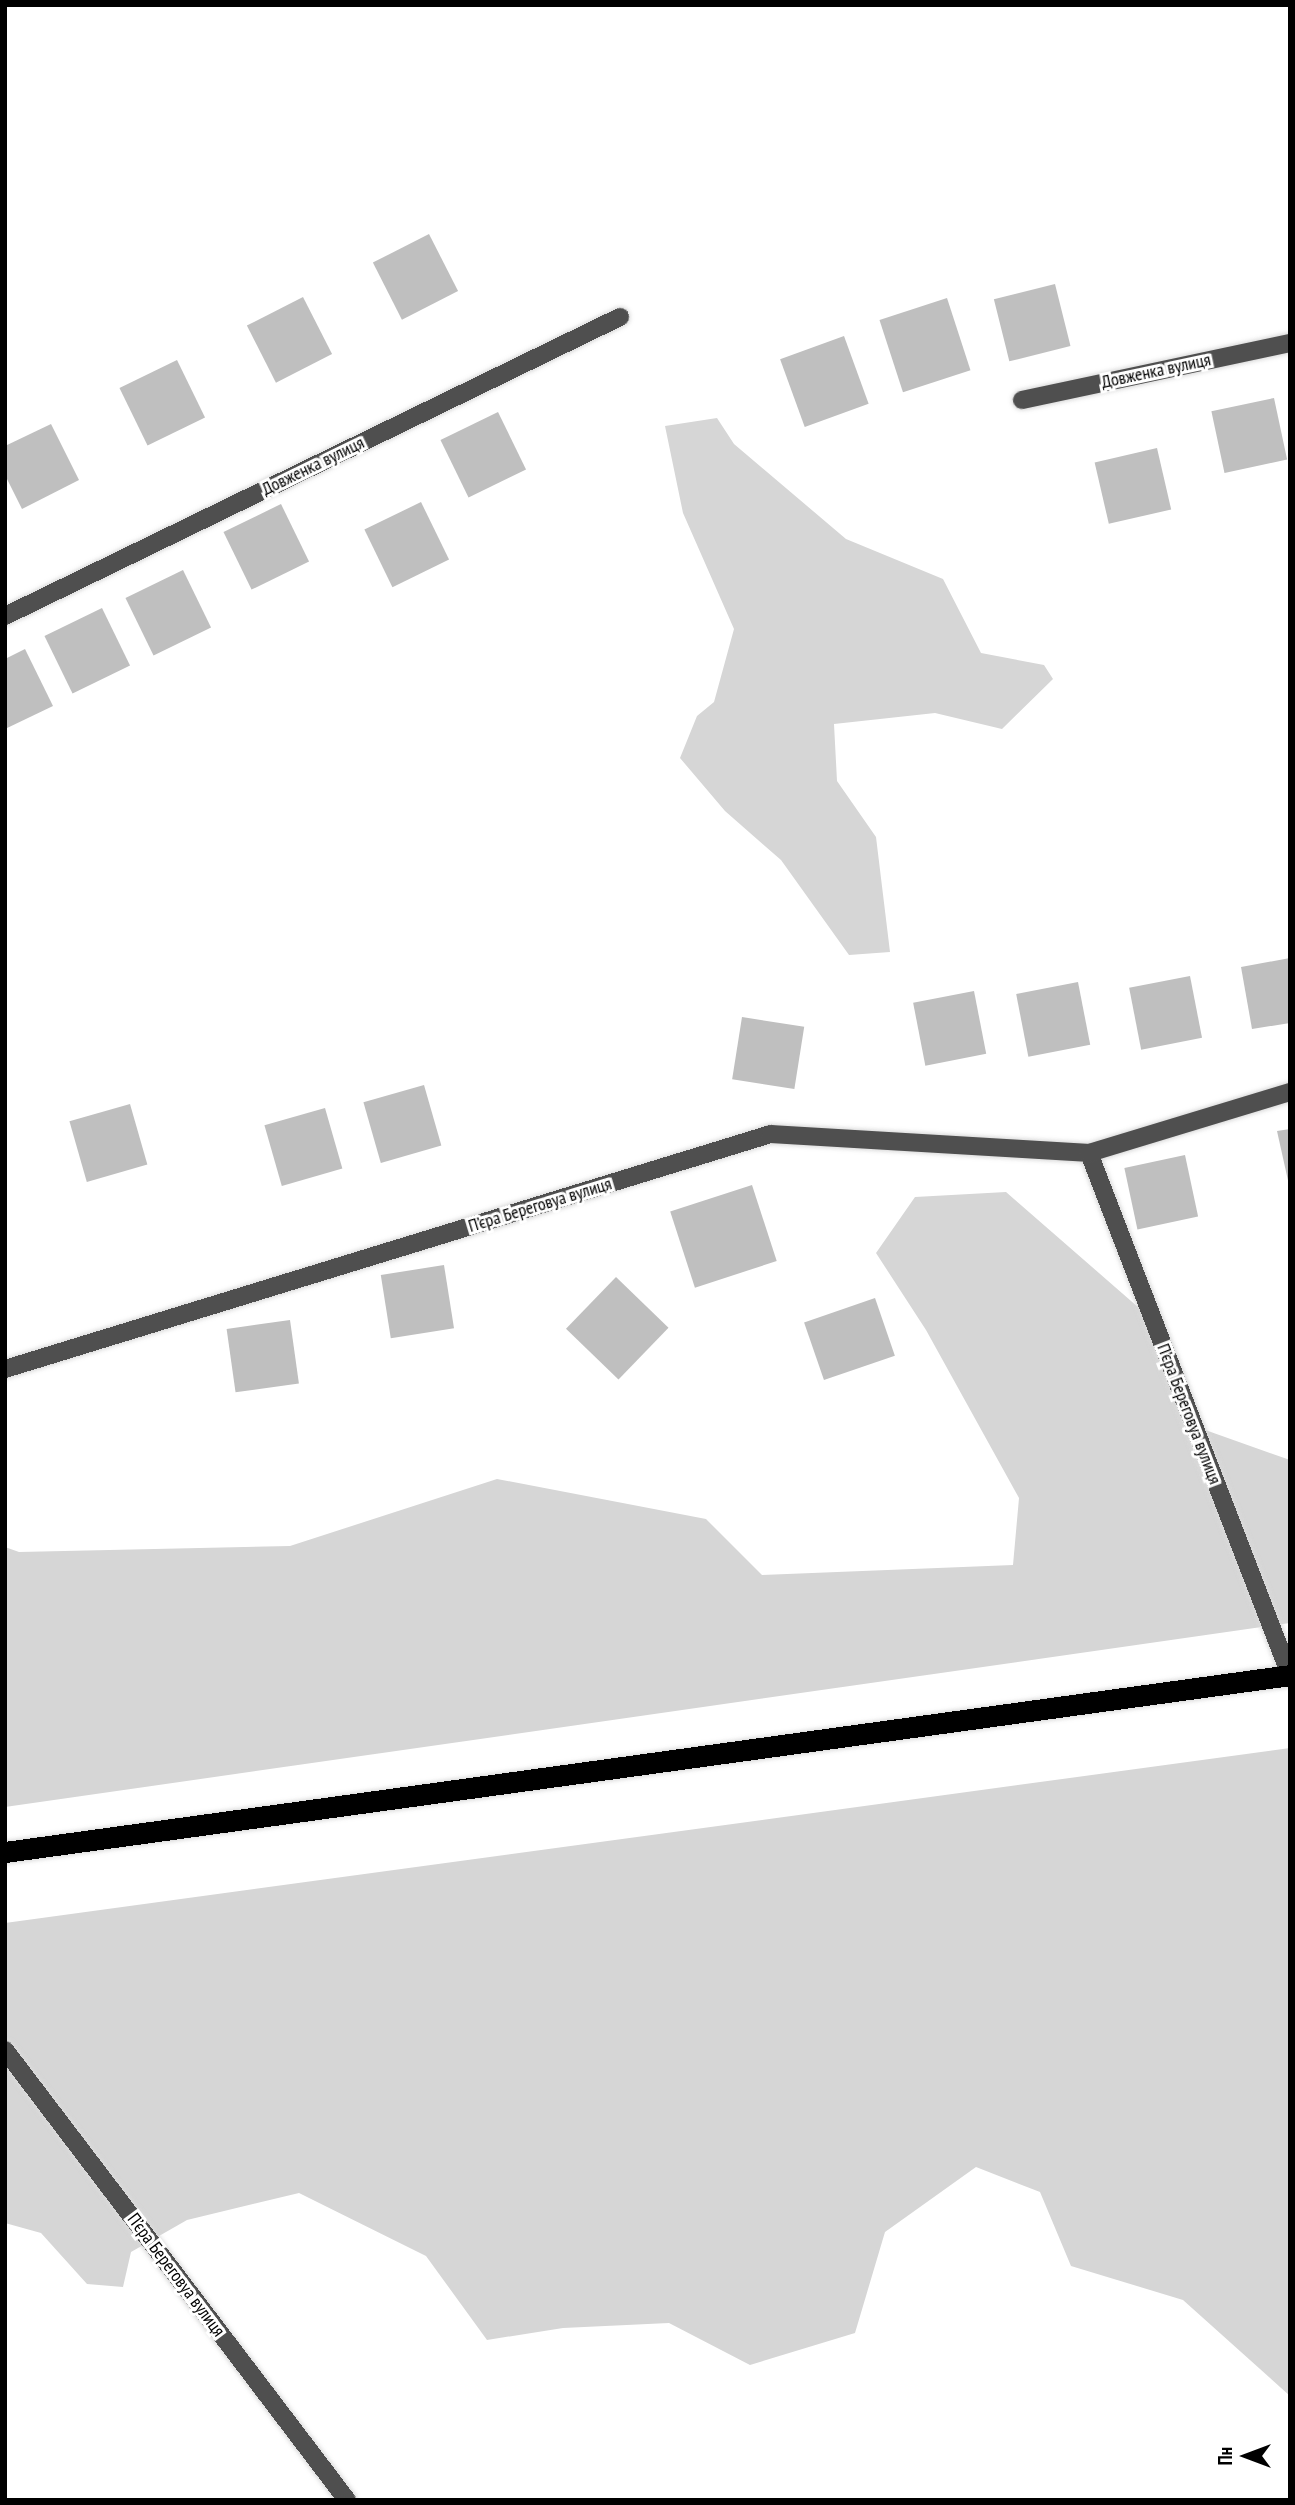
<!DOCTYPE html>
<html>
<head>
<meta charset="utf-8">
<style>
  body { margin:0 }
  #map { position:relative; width:1295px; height:2505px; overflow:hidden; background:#fff; font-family:"PT Sans Narrow",sans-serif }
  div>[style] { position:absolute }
  .green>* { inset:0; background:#d6d6d6 }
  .building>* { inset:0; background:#bfbfbf; transform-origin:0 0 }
  .roads { filter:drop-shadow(0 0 2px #dbdbdb) drop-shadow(0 0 2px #dbdbdb) }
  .minor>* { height:18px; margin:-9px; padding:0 9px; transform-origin:9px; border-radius:9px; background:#4f4f4f }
  .highway>* { height:21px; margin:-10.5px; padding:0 10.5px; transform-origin:10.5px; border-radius:10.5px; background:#000 }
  span { translate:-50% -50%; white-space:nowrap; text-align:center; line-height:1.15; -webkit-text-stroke:6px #fff; paint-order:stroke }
  .street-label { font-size:18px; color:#000 }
  .frame { position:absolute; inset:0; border:7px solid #000; pointer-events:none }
  .north { position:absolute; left:1211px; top:2421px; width:70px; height:70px; -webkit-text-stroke:5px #fff; paint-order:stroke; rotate:270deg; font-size:19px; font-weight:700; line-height:28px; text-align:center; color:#000 }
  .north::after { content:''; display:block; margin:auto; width:24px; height:32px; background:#000; clip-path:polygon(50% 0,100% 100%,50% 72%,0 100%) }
</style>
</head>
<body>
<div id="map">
  <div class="green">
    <div style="clip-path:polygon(717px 418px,734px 444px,846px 539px,943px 579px,981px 653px,1044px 665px,1053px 679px,1002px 729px,935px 713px,834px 724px,837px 781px,876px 837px,890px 952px,849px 955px,781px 860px,725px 811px,680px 758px,697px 716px,714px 702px,734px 629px,683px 513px,665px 426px)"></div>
    <div style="clip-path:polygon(1006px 1192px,1154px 1321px,1194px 1426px,1290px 1460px,1290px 1623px,5px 1807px,5px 1547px,19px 1552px,290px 1546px,497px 1479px,706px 1519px,762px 1575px,1013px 1565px,1019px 1498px,926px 1330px,876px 1253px,915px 1197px)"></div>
    <div style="clip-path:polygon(1290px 1748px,1290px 2396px,1183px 2300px,1071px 2266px,1040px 2192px,976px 2167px,885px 2232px,855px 2333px,750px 2365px,669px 2323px,563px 2328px,487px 2340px,426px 2256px,299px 2193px,187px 2220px,131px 2252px,123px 2287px,87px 2284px,41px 2233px,5px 2223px,5px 1923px)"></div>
  </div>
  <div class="building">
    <div style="left:429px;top:234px;width:64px;height:63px;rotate:63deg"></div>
    <div style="left:1055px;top:284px;width:64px;height:63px;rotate:76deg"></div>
    <div style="left:303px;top:297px;width:64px;height:63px;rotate:63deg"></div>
    <div style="left:947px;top:298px;width:76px;height:71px;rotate:72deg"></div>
    <div style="left:844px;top:336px;width:72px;height:68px;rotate:70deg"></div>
    <div style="left:177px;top:360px;width:64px;height:64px;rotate:64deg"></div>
    <div style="left:1274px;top:398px;width:63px;height:64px;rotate:78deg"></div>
    <div style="left:498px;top:412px;width:64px;height:64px;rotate:64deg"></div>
    <div style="clip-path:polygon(51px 424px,79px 480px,22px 509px,5px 475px,5px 446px)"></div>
    <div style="left:1157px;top:448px;width:63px;height:64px;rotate:77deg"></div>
    <div style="left:421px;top:502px;width:64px;height:63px;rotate:64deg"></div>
    <div style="left:281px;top:504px;width:64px;height:64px;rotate:64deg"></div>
    <div style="left:183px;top:570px;width:64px;height:64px;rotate:64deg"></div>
    <div style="left:102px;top:608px;width:64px;height:64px;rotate:64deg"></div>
    <div style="clip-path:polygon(25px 649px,53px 706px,5px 729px,5px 659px)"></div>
    <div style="clip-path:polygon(1290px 958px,1290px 1023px,1252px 1029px,1241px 967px)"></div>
    <div style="left:1190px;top:976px;width:63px;height:62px;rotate:79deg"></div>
    <div style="left:1078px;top:982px;width:64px;height:63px;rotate:79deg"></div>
    <div style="left:974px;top:991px;width:64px;height:62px;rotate:79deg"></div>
    <div style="left:742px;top:1017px;width:63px;height:63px;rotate:9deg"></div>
    <div style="left:424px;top:1085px;width:63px;height:63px;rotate:74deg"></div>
    <div style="left:130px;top:1104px;width:63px;height:63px;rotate:74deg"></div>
    <div style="left:325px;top:1108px;width:63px;height:63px;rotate:74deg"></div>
    <div style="clip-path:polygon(1290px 1129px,1290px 1185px,1289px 1185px,1277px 1131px)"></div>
    <div style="left:1185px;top:1155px;width:63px;height:62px;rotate:78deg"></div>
    <div style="left:752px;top:1185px;width:80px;height:86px;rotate:72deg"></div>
    <div style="left:444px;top:1265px;width:64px;height:64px;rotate:81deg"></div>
    <div style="left:616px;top:1277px;width:73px;height:72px;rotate:44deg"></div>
    <div style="left:875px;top:1298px;width:61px;height:75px;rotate:71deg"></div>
    <div style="left:290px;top:1320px;width:64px;height:64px;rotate:82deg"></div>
  </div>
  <div class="roads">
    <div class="minor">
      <div style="left:1022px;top:400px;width:274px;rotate:-12deg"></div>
      <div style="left:5px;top:616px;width:684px;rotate:-25.93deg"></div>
      <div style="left:1089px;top:1153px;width:559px;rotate:68.94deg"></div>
      <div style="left:5px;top:1369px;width:801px;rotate:-17.06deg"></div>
      <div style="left:771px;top:1134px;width:319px;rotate:3.4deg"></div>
      <div style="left:1089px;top:1153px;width:210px;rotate:-16.9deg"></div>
      <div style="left:5px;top:2050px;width:565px;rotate:52.77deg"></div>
    </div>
    <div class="highway">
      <div style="left:5px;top:1852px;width:1297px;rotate:-7.84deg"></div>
    </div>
  </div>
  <div class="street-label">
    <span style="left:1156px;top:371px;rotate:-12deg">Довженка вулиця</span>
    <span style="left:313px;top:466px;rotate:-26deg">Довженка вулиця</span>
    <span style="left:540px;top:1205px;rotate:-17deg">П’єра Береговуа вулиця</span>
    <span style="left:1189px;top:1414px;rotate:69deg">П’єра Береговуа вулиця</span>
    <span style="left:176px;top:2275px;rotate:53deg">П’єра Береговуа вулиця</span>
  </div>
  <div class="frame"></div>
  <div class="north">Пн</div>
</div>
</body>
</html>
